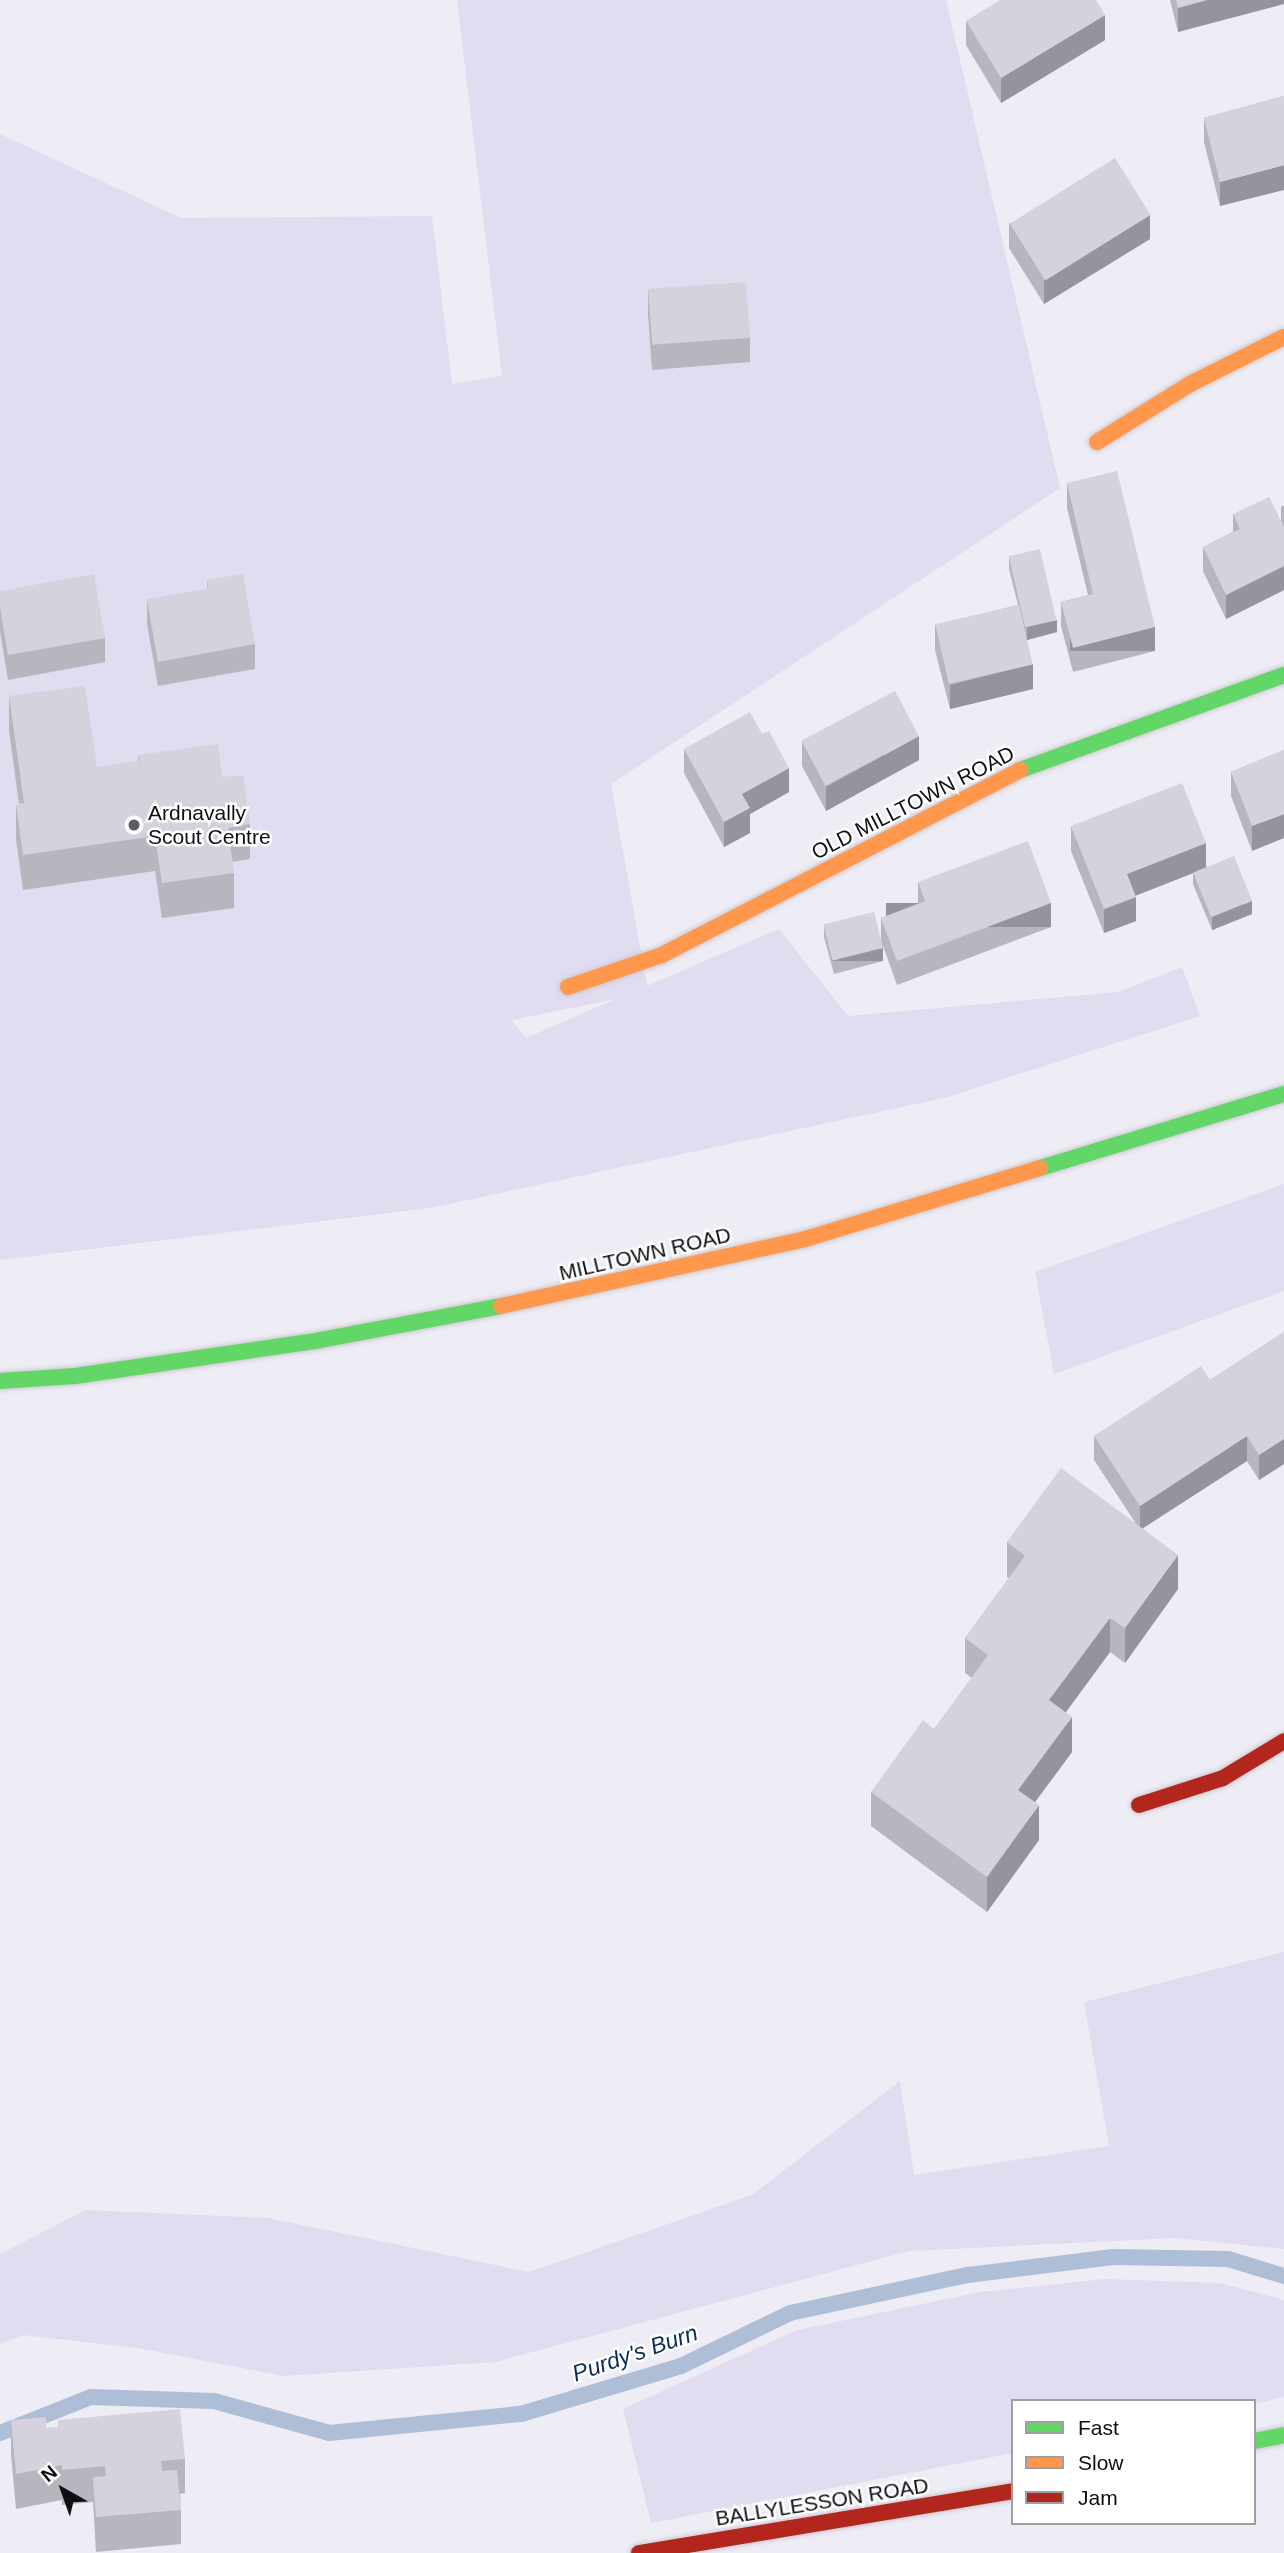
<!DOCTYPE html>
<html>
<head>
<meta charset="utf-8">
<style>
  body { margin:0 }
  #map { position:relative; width:1284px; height:2553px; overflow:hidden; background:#eeecf4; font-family:Helvetica,sans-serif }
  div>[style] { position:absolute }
  .green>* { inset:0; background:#e1dcf0 }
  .stream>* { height:16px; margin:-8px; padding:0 8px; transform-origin:8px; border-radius:8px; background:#aebed7 }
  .roads { filter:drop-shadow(0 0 2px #cccad0) drop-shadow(0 0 2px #cccad0) }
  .fast>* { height:16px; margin:-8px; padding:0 8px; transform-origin:8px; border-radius:8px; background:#63d668 }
  .slow>* { height:16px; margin:-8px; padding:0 8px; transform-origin:8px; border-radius:8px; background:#ff974d }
  .jam>* { height:16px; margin:-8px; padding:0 8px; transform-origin:8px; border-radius:8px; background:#b3261e }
  .wall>* { inset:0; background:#b7b5be }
  .shaded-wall>* { inset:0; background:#95939b; transform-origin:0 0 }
  .building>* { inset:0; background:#d5d2dd; transform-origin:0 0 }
  .dots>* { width:19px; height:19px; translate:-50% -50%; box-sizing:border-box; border:4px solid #fff; border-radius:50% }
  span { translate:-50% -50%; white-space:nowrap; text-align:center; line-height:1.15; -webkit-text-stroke:5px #fff; paint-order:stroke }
  .street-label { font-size:21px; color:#0f0e13 }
  .poi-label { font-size:21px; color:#0f0e13 }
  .left { translate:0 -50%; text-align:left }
  .water-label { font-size:23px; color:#0b2c56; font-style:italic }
  .legend { position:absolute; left:1011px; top:2399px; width:245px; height:126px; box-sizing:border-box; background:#fff; border:2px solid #9f9fa1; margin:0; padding:9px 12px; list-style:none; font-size:21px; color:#0f0e13 }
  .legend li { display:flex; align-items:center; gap:14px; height:35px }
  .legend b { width:35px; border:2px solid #9f9fa1 }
  .north { position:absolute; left:28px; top:2455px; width:70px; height:70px; -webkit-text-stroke:5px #fff; paint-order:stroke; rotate:320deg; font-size:19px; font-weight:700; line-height:28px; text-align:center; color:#0f0e13 }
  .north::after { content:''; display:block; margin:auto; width:24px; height:32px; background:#0f0e13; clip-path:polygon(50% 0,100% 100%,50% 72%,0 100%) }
</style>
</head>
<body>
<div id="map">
  <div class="green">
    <div style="clip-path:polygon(evenodd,457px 0,946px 0,1060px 488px,611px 784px,647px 986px,779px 929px,848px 1016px,1119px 992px,1182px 967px,1200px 1016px,944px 1098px,430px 1208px,0 1260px,0 134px,181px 218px,432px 216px,452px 384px,502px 376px,457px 0,616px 999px,526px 1038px,512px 1021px,512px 1020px,616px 999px)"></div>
    <div style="clip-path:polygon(1284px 1184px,1284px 1291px,1054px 1374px,1035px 1272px)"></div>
    <div style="clip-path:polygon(1284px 1952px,1284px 2249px,1175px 2238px,909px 2251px,495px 2362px,284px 2376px,138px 2348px,23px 2335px,0 2344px,0 2254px,86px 2210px,268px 2218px,529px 2272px,752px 2195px,900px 2081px,914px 2175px,1109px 2146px,1084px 2002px)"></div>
    <div style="clip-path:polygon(1105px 2279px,1220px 2283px,1284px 2300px,1284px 2397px,1254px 2404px,1013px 2401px,1013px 2453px,651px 2523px,623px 2409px,797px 2330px,981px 2292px)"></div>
  </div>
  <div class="stream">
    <div style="left:0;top:2433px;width:98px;rotate:-21.6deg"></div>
    <div style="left:91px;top:2397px;width:123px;rotate:1.9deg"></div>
    <div style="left:214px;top:2401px;width:119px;rotate:15.5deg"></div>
    <div style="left:329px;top:2433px;width:193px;rotate:-5.7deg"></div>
    <div style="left:521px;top:2414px;width:167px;rotate:-16.7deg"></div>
    <div style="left:681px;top:2366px;width:121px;rotate:-25.9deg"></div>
    <div style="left:790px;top:2313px;width:182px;rotate:-12.1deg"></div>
    <div style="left:968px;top:2275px;width:146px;rotate:-7.1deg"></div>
    <div style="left:1113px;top:2257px;width:115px;rotate:1deg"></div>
    <div style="left:1228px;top:2259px;width:59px;rotate:16.9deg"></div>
  </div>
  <div class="roads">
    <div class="fast">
      <div style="left:1020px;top:770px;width:281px;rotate:-19.8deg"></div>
      <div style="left:1040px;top:1168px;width:255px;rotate:-16.9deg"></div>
      <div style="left:0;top:1381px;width:75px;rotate:-3.8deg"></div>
      <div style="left:75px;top:1376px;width:249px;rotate:-8.3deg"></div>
      <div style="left:321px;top:1340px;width:183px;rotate:-10.7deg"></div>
      <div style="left:1254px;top:2441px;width:31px;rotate:-11deg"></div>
    </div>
    <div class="slow">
      <div style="left:1097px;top:442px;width:110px;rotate:-31.9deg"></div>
      <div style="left:1190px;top:384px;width:105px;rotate:-26.6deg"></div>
      <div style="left:568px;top:987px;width:99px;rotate:-18.8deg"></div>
      <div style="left:662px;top:955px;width:403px;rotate:-27.3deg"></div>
      <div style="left:501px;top:1306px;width:311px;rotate:-12.4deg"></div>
      <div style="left:805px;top:1239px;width:245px;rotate:-16.8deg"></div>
    </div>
    <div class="jam">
      <div style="left:1139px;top:1805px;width:88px;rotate:-17.8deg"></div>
      <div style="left:1223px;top:1778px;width:71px;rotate:-31.2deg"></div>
      <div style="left:639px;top:2553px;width:379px;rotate:-9.4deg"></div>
    </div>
  </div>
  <div class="wall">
    <div style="clip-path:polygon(1170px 0,1284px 0,1178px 32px)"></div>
    <div style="clip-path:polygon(966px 21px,1105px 40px,1001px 103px,966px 45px)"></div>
    <div style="clip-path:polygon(1284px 96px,1220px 206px,1204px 142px,1204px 118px)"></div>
    <div style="clip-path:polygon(1009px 223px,1150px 239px,1044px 304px,1009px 248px)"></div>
    <div style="clip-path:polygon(648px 289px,750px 338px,750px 362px,652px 370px,648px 314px)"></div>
    <div style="clip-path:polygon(1067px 483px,1155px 651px,1073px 672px,1061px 626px,1061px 602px,1088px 595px,1067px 508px)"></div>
    <div style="clip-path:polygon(1284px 505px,1284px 590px,1226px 619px,1203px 571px,1203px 547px,1233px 532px,1233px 514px,1281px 521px,1281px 507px)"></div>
    <div style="clip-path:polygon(1009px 556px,1057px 632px,1027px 640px,1033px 689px,950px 709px,935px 650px,935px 625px,1018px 605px,1009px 569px)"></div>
    <div style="clip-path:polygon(207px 580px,255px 644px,255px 669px,158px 686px,147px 624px,147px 600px,207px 589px)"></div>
    <div style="clip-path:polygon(0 591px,105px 638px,105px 662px,8px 680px,0 631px)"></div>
    <div style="clip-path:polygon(9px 696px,97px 767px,138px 762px,138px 755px,222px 777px,250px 824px,250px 859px,232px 862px,234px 873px,234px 908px,162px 918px,155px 871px,23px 890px,16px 839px,16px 804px,19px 804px,9px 731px)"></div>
    <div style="clip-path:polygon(802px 742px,919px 760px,826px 811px,802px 766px)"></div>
    <div style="clip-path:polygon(684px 749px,789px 792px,750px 814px,750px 833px,724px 847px,684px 773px)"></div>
    <div style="clip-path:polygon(1284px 750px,1252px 851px,1231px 796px,1231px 772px)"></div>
    <div style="clip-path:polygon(1071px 826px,1206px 866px,1252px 914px,1212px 930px,1193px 884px,1193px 873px,1135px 896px,1136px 921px,1104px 933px,1071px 851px)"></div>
    <div style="clip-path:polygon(918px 882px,1051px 927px,897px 985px,883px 946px,883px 961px,834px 974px,824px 937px,824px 925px,881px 941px,881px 918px,918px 904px)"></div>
    <div style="clip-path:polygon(1284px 1332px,1284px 1464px,1259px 1480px,1247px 1461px,1143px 1528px,1178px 1589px,1125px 1663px,1110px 1652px,1066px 1712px,1072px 1752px,1035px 1802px,1039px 1840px,987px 1912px,871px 1826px,871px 1792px,934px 1729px,972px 1678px,965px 1673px,965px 1638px,1009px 1578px,1007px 1577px,1007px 1542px,1135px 1522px,1094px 1460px,1094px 1436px,1210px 1380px)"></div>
    <div style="clip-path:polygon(11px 2420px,185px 2459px,185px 2493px,180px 2494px,181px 2510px,181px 2544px,96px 2552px,93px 2502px,62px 2505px,62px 2500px,16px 2509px,11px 2455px)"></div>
  </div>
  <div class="shaded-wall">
    <div style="clip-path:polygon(1207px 0,1284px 0,1284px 4px,1178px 32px,1178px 8px)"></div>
    <div style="clip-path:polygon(1105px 15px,1105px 40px,1001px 103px,1001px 78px)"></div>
    <div style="clip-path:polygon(1284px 165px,1284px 190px,1220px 206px,1220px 182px)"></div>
    <div style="clip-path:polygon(1150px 215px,1150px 239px,1044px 304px,1044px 280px)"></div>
    <div style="clip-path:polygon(1284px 566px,1284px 590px,1226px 619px,1226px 595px)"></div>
    <div style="clip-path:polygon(1057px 620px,1057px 632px,1027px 640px,1027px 627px)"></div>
    <div style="left:1155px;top:627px;width:24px;height:85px;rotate:90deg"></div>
    <div style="clip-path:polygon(1033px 664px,1033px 689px,950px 709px,950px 685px)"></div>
    <div style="clip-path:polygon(919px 736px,919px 760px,826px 811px,826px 787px)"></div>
    <div style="clip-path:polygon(789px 768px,789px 792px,750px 814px,750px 833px,724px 847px,724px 822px,742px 794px)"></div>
    <div style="clip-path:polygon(1284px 814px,1284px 838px,1252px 851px,1252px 826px)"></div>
    <div style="clip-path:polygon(1206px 843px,1206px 868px,1127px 899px,1127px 874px)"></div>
    <div style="clip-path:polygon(1136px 897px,1136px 921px,1104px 933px,1104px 909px)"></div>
    <div style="clip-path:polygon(1252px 901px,1252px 914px,1212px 930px,1212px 917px)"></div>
    <div style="left:1051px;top:903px;width:24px;height:165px;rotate:90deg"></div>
    <div style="left:883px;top:948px;width:13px;height:51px;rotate:90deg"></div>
    <div style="clip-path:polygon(1247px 1436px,1247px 1461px,1140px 1530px,1140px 1506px)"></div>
    <div style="clip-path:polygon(1284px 1439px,1284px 1464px,1259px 1480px,1259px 1455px)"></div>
    <div style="clip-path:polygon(1178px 1555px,1178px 1589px,1125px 1663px,1125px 1628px)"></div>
    <div style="clip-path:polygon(1110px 1618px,1110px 1652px,1049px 1735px,1049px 1700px)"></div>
    <div style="clip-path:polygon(1072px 1717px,1072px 1752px,1018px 1825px,1018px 1790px)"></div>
    <div style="clip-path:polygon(1039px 1805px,1039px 1840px,987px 1912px,987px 1877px)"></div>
  </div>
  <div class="building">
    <div style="clip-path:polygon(1000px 0,1096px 0,1105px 15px,1001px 78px,966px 21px)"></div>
    <div style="clip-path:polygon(1176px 0,1207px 0,1178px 8px)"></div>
    <div style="clip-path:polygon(1284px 96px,1284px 165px,1220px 182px,1204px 118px)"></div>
    <div style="left:1115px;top:158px;width:67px;height:124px;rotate:58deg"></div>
    <div style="left:746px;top:282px;width:56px;height:98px;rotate:86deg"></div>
    <div style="clip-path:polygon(1117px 471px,1155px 627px,1073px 648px,1061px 602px,1093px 594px,1067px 483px)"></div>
    <div style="clip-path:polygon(1269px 497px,1284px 527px,1284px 566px,1226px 595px,1203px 547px,1240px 529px,1233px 514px)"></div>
    <div style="left:1040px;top:549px;width:73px;height:32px;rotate:77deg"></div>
    <div style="clip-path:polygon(94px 574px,105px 638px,8px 655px,0 607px,0 591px)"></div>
    <div style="clip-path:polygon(243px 574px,255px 644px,158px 662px,147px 600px,208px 588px,207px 580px)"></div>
    <div style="left:1019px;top:605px;width:61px;height:86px;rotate:77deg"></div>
    <div style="clip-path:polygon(85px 686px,97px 767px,139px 761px,138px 755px,218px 744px,222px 777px,243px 775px,250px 824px,228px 828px,234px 873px,162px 883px,155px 836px,23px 855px,16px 804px,24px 803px,9px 696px)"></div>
    <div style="left:895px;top:691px;width:51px;height:106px;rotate:62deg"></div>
    <div style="clip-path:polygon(750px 712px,762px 734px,769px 731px,789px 768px,742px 794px,750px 808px,724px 822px,684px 749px)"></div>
    <div style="clip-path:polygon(1284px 750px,1284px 814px,1252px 826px,1231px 772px)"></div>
    <div style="clip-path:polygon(1182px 783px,1206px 843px,1127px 874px,1136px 897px,1104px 909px,1071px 826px)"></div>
    <div style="clip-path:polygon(1028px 841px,1051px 903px,897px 961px,881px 918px,925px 901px,918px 882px)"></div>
    <div style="left:1234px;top:856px;width:48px;height:44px;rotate:68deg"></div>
    <div style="left:874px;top:912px;width:37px;height:52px;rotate:76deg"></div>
    <div style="clip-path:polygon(1284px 1332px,1284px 1439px,1259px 1455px,1247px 1436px,1140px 1506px,1094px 1436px,1201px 1366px,1210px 1380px)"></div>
    <div style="clip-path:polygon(1061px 1468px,1178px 1555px,1125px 1628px,1110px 1618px,1049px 1700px,1072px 1717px,1018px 1790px,1039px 1805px,987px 1877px,871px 1792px,923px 1720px,934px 1729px,988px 1655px,965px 1638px,1025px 1556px,1007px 1542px)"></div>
    <div style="clip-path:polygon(180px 2409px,185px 2459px,161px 2461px,162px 2471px,177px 2470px,181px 2510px,96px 2517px,93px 2477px,106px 2476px,105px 2466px,62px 2470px,62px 2465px,16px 2474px,11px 2420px,46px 2417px,46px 2428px,58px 2427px,58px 2420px)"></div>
  </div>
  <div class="dots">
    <div style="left:134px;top:825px;background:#5d5c62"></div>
  </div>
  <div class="street-label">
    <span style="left:913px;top:803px;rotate:-27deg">OLD MILLTOWN ROAD</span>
    <span style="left:645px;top:1254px;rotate:-13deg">MILLTOWN ROAD</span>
    <span style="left:822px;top:2502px;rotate:-9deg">BALLYLESSON ROAD</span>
  </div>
  <div class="poi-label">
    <span class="left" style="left:148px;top:825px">Ardnavally<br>Scout Centre</span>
  </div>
  <div class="water-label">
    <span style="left:635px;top:2353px;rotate:-19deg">Purdy's Burn</span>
  </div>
  <ul class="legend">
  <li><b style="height:9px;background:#63d668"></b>Fast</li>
  <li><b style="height:9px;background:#ff974d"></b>Slow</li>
  <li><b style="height:9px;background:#b3261e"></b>Jam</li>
  </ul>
  <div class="north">N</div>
</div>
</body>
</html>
